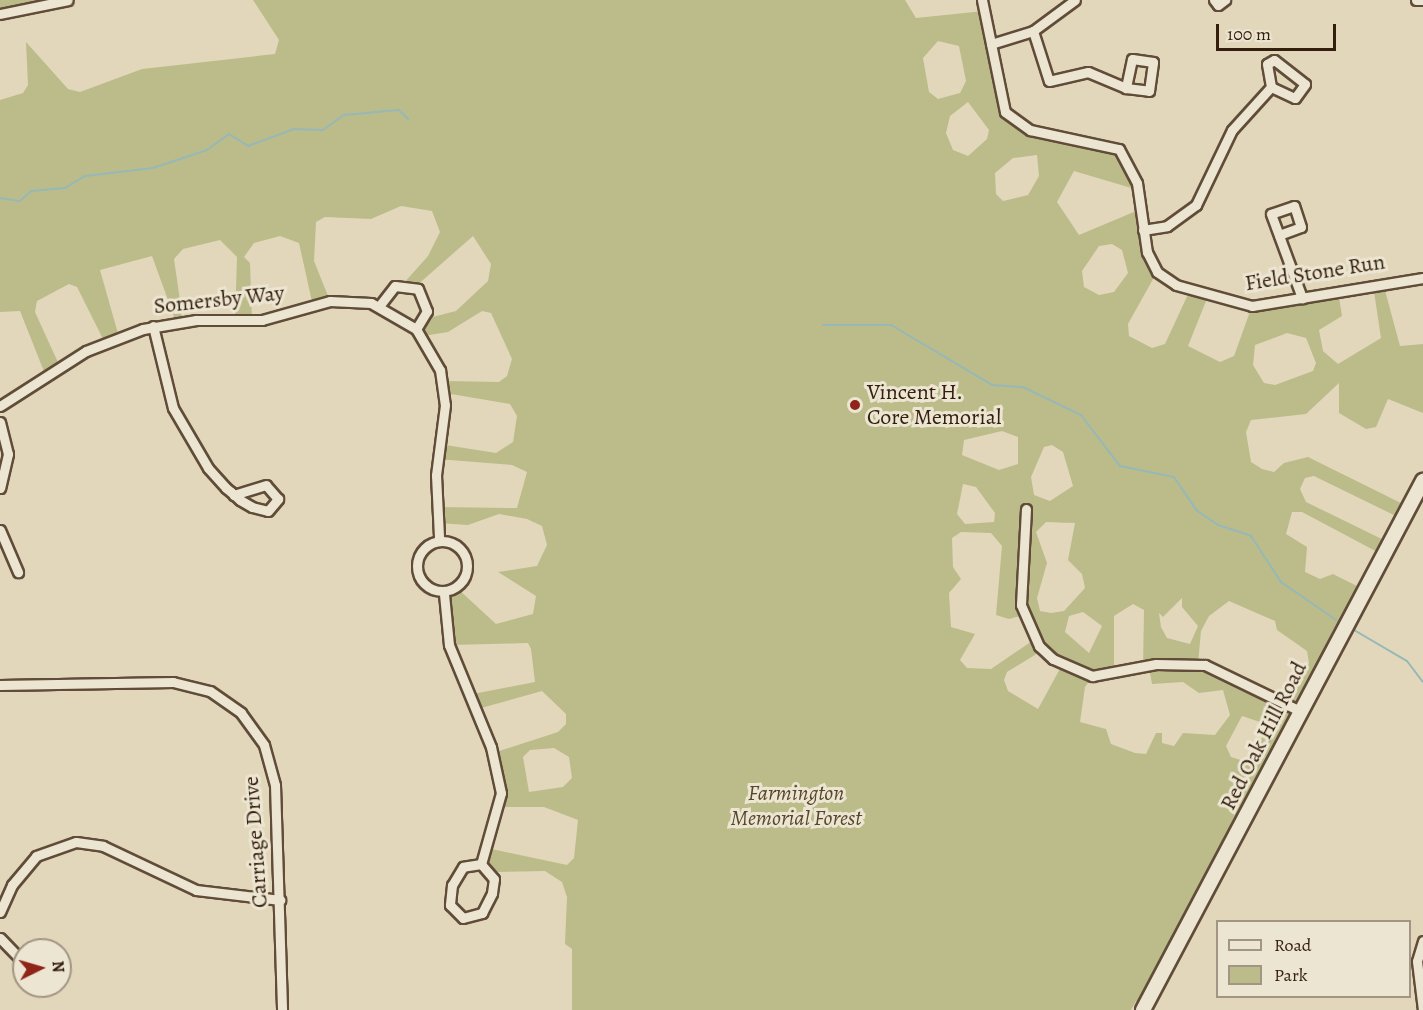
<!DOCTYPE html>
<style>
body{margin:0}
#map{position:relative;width:1423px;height:1010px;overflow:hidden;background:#e2d7ba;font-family:Alegreya,serif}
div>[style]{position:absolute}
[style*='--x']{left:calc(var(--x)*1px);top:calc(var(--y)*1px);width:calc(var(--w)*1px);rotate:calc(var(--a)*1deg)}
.green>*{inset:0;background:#bcbc8a}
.stream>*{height:2px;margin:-1px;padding:0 1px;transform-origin:1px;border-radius:1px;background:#96b8b7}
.roads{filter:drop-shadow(2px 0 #604c38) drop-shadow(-2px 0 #604c38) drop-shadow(0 2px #604c38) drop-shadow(0 -2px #604c38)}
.street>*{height:9px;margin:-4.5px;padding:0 4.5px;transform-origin:4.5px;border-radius:4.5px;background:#ece5d2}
.street>.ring{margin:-4.5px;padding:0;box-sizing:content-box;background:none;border:9px solid #ece5d2;border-radius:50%}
.secondary>*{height:14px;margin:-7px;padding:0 7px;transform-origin:7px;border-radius:7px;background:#ece5d2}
.dots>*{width:16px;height:16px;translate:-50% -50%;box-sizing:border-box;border:3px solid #ece5d2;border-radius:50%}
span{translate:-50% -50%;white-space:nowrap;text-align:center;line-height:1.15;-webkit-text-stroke:6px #ece5d2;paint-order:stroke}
.street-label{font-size:22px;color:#341e0d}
.poi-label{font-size:22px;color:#341e0d}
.left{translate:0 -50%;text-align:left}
.park-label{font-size:22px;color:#56462c;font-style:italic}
.legend{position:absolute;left:1216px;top:920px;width:195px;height:78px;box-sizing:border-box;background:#ece5d2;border:2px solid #a29583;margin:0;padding:8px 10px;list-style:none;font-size:18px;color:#341e0d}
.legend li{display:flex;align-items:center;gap:12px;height:30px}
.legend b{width:30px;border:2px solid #a29583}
.north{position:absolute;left:12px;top:938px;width:60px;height:60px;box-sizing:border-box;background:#ece5d2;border:2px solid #a29583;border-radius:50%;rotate:85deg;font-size:16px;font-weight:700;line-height:24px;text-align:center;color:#341e0d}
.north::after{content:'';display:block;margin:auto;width:21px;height:27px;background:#8f2418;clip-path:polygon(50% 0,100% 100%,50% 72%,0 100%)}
.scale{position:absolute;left:1216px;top:24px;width:120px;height:27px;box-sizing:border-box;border:3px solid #341e0d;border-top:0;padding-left:8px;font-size:18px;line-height:21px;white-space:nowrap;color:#341e0d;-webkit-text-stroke:4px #ece5d2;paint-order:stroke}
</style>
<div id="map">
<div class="green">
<i style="clip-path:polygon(0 0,68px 0,0 14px)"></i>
<i style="clip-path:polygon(evenodd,253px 0,905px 0,916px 18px,984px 11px,998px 91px,1016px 124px,1119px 149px,1138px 190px,1074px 171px,1057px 202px,1079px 235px,1141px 209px,1147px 252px,1157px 272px,1128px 324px,1129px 336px,1152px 348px,1165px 344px,1190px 290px,1208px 296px,1188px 346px,1220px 362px,1234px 356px,1252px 306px,1338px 291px,1342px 316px,1319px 330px,1323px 351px,1338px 364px,1381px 338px,1373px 285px,1383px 283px,1400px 346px,1423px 344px,1423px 413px,1388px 399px,1376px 427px,1366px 429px,1339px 413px,1339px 383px,1306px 414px,1251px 420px,1246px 432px,1251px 462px,1262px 469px,1274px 472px,1284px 463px,1308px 457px,1409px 507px,1402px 519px,1314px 476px,1305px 478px,1300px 489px,1306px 502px,1390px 543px,1383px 555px,1302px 512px,1292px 512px,1286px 534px,1307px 547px,1305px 572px,1320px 579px,1333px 574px,1365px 590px,1146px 1005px,1136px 1001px,1131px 1010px,572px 1010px,572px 949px,565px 944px,567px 897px,562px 882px,545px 871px,492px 872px,481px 864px,487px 848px,567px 865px,574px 858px,578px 820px,544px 807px,500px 807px,493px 753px,558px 732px,566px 724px,566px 714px,542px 691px,474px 710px,468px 695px,535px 682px,531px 649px,528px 643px,449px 645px,444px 594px,457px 588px,496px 624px,533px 614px,536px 596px,498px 572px,537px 566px,547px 545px,542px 526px,527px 519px,499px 514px,468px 525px,438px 523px,437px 507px,517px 508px,527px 472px,512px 465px,437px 459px,439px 444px,496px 453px,513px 442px,517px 416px,510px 404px,445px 393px,443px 381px,499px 382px,507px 376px,512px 359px,491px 313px,482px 311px,448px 332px,423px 336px,416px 329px,425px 319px,456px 311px,488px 281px,491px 264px,473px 236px,415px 287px,403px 284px,428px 256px,440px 232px,432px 211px,401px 206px,371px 219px,325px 217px,316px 222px,314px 261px,330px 301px,313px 306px,299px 243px,280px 236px,254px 243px,244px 257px,250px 263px,252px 321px,235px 321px,237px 257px,220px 240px,183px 249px,174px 259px,183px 321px,176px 322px,152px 256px,100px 270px,119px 337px,105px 343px,77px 287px,69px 284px,37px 301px,35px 312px,61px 369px,47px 379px,20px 311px,0 312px,0 100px,23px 93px,28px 85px,26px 42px,68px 89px,80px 92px,142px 69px,275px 54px,279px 40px,253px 0,938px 41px,959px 46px,966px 81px,960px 93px,938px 99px,929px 92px,923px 58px,938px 41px,253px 0,968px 102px,989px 130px,987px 139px,968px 156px,953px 150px,946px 133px,950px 116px,968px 102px,253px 0,1037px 155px,1039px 176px,1028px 195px,1003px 201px,996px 194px,995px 173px,1013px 158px,1037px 155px,253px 0,1112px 244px,1122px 250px,1128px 273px,1114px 292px,1099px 295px,1084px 287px,1082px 271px,1099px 246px,1112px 244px,253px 0,1287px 333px,1306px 338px,1316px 363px,1313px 371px,1275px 385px,1264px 383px,1253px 365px,1255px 345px,1287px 333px,253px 0,1002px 431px,1018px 437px,1018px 464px,999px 470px,962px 455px,964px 440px,1002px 431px,253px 0,1052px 445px,1063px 452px,1073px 486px,1050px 501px,1034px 495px,1031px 477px,1044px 447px,1052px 445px,253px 0,963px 484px,976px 487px,995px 513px,994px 522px,965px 524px,957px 514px,963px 484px,253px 0,1046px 522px,1075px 523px,1068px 560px,1082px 574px,1085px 588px,1064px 611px,1051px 613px,1040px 611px,1037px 598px,1047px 563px,1036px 532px,1046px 522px,253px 0,991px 533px,1002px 546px,996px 615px,1009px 619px,1024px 615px,1035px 639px,991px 669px,967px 668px,960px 660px,975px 634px,951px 627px,949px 593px,961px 579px,953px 567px,952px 538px,961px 532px,991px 533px,253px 0,1182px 598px,1182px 607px,1198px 626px,1190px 644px,1167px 638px,1161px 627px,1159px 613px,1163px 617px,1182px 598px,253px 0,1229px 601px,1275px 621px,1277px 630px,1307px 651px,1309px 663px,1285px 703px,1198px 664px,1201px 631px,1209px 616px,1229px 601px,253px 0,1133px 604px,1144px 610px,1143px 668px,1149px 667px,1152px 684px,1183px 682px,1199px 693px,1223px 690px,1230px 715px,1215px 735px,1183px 733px,1174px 746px,1162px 743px,1162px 733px,1156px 733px,1146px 754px,1135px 753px,1111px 744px,1106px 729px,1080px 722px,1085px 687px,1093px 676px,1114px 675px,1114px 616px,1133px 604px,253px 0,1083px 612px,1102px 626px,1089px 653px,1065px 632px,1069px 616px,1083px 612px,253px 0,1043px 650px,1062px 665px,1038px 709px,1008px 691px,1004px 680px,1007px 672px,1043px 650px,253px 0,1242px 716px,1266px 724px,1256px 756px,1247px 762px,1231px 757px,1226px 746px,1242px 716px,253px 0,554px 748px,569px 757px,572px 778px,563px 787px,529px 792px,523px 757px,530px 750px,554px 748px)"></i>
</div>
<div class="stream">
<i style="--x:0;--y:198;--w:20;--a:9"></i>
<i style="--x:20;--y:201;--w:15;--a:-42"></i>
<i style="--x:31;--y:191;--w:34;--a:-5"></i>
<i style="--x:65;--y:188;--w:23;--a:-31"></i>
<i style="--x:85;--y:176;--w:68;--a:-6.7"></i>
<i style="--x:153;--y:168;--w:57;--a:-18.4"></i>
<i style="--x:207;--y:150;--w:27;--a:-36"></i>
<i style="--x:229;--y:134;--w:22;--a:32"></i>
<i style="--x:248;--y:146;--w:49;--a:-20.3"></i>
<i style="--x:294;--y:129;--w:29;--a:2"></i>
<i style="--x:323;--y:130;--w:26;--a:-36"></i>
<i style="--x:344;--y:115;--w:55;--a:-5.2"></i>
<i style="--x:399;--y:110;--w:13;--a:45"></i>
<i style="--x:823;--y:325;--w:68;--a:0"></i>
<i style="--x:891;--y:325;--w:117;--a:30.7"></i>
<i style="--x:992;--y:385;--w:31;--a:4"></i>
<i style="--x:1023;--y:387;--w:64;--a:25.8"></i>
<i style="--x:1081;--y:415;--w:64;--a:52.6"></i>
<i style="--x:1120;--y:466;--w:55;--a:11.5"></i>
<i style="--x:1174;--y:477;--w:40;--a:56"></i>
<i style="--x:1196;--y:510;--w:27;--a:34"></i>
<i style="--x:1218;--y:525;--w:35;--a:18"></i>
<i style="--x:1251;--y:536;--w:55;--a:56.9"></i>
<i style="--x:1281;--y:582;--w:67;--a:34.6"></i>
<i style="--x:1354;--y:630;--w:61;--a:30.3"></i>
<i style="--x:1407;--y:661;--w:26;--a:53"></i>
</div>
<div class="roads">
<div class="street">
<i style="--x:982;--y:0;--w:114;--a:78.4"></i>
<i style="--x:1005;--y:112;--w:31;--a:36"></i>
<i style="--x:1030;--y:130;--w:91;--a:12.1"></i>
<i style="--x:1119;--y:149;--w:38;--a:62"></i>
<i style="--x:1137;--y:183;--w:70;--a:81.8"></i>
<i style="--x:1147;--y:252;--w:22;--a:63"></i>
<i style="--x:1157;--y:272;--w:23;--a:34"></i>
<i style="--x:1176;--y:285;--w:79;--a:15.4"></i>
<i style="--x:1252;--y:306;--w:173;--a:-9.3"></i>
<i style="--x:1214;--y:0;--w:6;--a:51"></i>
<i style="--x:1218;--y:5;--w:9;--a:-36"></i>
<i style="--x:1416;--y:0;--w:7;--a:0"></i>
<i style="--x:0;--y:14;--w:69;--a:-11.6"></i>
<i style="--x:1033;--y:31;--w:52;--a:72.3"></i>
<i style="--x:1049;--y:81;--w:40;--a:-13"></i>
<i style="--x:1088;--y:72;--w:41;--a:22.8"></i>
<i style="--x:1126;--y:88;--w:23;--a:7"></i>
<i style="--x:1149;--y:91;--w:29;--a:-82"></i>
<i style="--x:1153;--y:62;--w:21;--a:-172"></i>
<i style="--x:1132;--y:59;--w:30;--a:102"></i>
<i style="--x:991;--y:44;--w:44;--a:-17.2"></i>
<i style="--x:1033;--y:31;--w:52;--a:-36.4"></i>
<i style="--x:1143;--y:230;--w:24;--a:-9"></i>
<i style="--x:1167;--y:226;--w:36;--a:-36"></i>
<i style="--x:1196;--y:205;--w:83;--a:-64.4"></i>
<i style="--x:1232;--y:130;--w:58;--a:-47.8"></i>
<i style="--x:1271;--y:87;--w:26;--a:25"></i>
<i style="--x:1295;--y:98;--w:17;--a:-54"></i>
<i style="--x:1305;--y:84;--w:39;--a:-142"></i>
<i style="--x:1274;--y:60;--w:8;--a:150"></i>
<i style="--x:1267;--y:64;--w:23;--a:80"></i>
<i style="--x:1279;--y:235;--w:23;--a:-20"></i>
<i style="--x:1301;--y:227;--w:22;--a:-108"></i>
<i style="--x:1294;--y:206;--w:24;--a:161"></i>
<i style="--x:1271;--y:214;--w:90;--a:69.7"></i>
<i style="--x:380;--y:305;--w:24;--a:-52"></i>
<i style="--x:395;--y:286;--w:23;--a:7"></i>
<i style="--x:418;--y:289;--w:24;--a:68"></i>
<i style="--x:427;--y:311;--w:21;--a:121"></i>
<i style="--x:153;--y:326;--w:84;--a:76.3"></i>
<i style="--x:173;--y:408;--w:69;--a:59.7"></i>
<i style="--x:208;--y:468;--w:27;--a:48"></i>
<i style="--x:226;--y:488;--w:6;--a:39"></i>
<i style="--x:231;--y:492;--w:12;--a:42"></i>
<i style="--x:240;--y:500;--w:14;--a:30"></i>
<i style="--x:252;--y:507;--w:16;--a:14"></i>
<i style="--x:268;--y:511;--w:16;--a:-50"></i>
<i style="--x:278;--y:499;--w:18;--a:-131"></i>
<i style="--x:266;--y:485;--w:34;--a:163"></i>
<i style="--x:0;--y:406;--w:102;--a:-32.6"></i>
<i style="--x:86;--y:351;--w:61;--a:-21.1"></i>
<i style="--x:143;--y:329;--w:54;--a:-9.6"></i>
<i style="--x:196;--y:320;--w:66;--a:0"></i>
<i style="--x:262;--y:320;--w:71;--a:-15.6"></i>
<i style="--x:330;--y:301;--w:41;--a:2.8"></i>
<i style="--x:371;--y:303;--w:52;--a:30"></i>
<i style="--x:416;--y:329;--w:48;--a:59.7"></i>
<i style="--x:440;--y:370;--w:35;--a:82"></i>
<i style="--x:445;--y:405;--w:71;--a:97.3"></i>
<i style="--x:436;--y:475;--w:62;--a:87.2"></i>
<i style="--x:0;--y:422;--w:33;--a:76"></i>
<i style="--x:8;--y:454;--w:35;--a:103"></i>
<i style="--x:1026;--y:509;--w:96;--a:93"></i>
<i style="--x:1021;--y:605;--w:45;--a:66.3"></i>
<i style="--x:1039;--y:646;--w:19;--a:43"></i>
<i style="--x:1053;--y:659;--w:43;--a:23.6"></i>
<i style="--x:1092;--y:676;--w:65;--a:-10.6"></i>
<i style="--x:1156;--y:664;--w:49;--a:1.2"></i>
<i style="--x:1205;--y:665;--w:106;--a:25.8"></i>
<i style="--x:0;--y:530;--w:46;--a:66.8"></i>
<i class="ring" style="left:417px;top:541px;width:41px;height:41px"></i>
<i style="--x:444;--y:594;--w:51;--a:84.4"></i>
<i style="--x:449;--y:645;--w:110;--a:67.6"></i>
<i style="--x:491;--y:747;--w:47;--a:77.7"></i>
<i style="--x:501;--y:793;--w:74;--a:105.7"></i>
<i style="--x:481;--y:864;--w:18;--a:171"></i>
<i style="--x:463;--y:867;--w:21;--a:121"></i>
<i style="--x:452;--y:885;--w:20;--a:96"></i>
<i style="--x:450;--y:905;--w:18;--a:45"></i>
<i style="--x:463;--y:918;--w:20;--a:-15"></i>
<i style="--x:482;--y:913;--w:22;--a:-63"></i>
<i style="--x:492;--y:893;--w:14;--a:-82"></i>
<i style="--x:494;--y:879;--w:20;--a:-131"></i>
<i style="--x:0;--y:685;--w:173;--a:-1"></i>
<i style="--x:173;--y:682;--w:38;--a:14"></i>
<i style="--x:210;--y:691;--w:38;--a:35"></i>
<i style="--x:241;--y:713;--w:39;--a:54"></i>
<i style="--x:264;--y:745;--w:41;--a:74.6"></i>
<i style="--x:275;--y:785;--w:225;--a:88.2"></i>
<i style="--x:0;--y:912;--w:30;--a:-66"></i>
<i style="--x:12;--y:885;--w:38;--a:-50"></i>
<i style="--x:36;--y:856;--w:42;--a:-19.3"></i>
<i style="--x:76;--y:842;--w:27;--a:8"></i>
<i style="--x:103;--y:846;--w:103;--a:25.3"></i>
<i style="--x:196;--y:890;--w:85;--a:6.8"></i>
<i style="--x:0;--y:938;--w:35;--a:46"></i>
<i style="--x:1423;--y:1010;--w:49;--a:-97"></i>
<i style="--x:1417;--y:961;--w:21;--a:-73"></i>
</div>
<div class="secondary">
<i style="--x:1143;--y:1010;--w:599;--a:-62.11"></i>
</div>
</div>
<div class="dots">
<i style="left:855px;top:405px;background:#8f2418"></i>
</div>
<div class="street-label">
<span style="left:1315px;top:273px;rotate:-9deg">Field Stone Run</span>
<span style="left:219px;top:300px;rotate:-6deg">Somersby Way</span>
<span style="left:1264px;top:736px;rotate:-63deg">Red Oak Hill Road</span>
<span style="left:256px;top:842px;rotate:-94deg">Carriage Drive</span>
</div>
<div class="poi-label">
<span class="left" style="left:867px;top:405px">Vincent H.<br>Core Memorial</span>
</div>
<div class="park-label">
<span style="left:796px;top:806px">Farmington<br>Memorial Forest</span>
</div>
<ul class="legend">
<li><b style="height:8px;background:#ece5d2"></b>Road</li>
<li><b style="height:16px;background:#bcbc8a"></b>Park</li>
</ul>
<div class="north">N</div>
<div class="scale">100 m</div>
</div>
